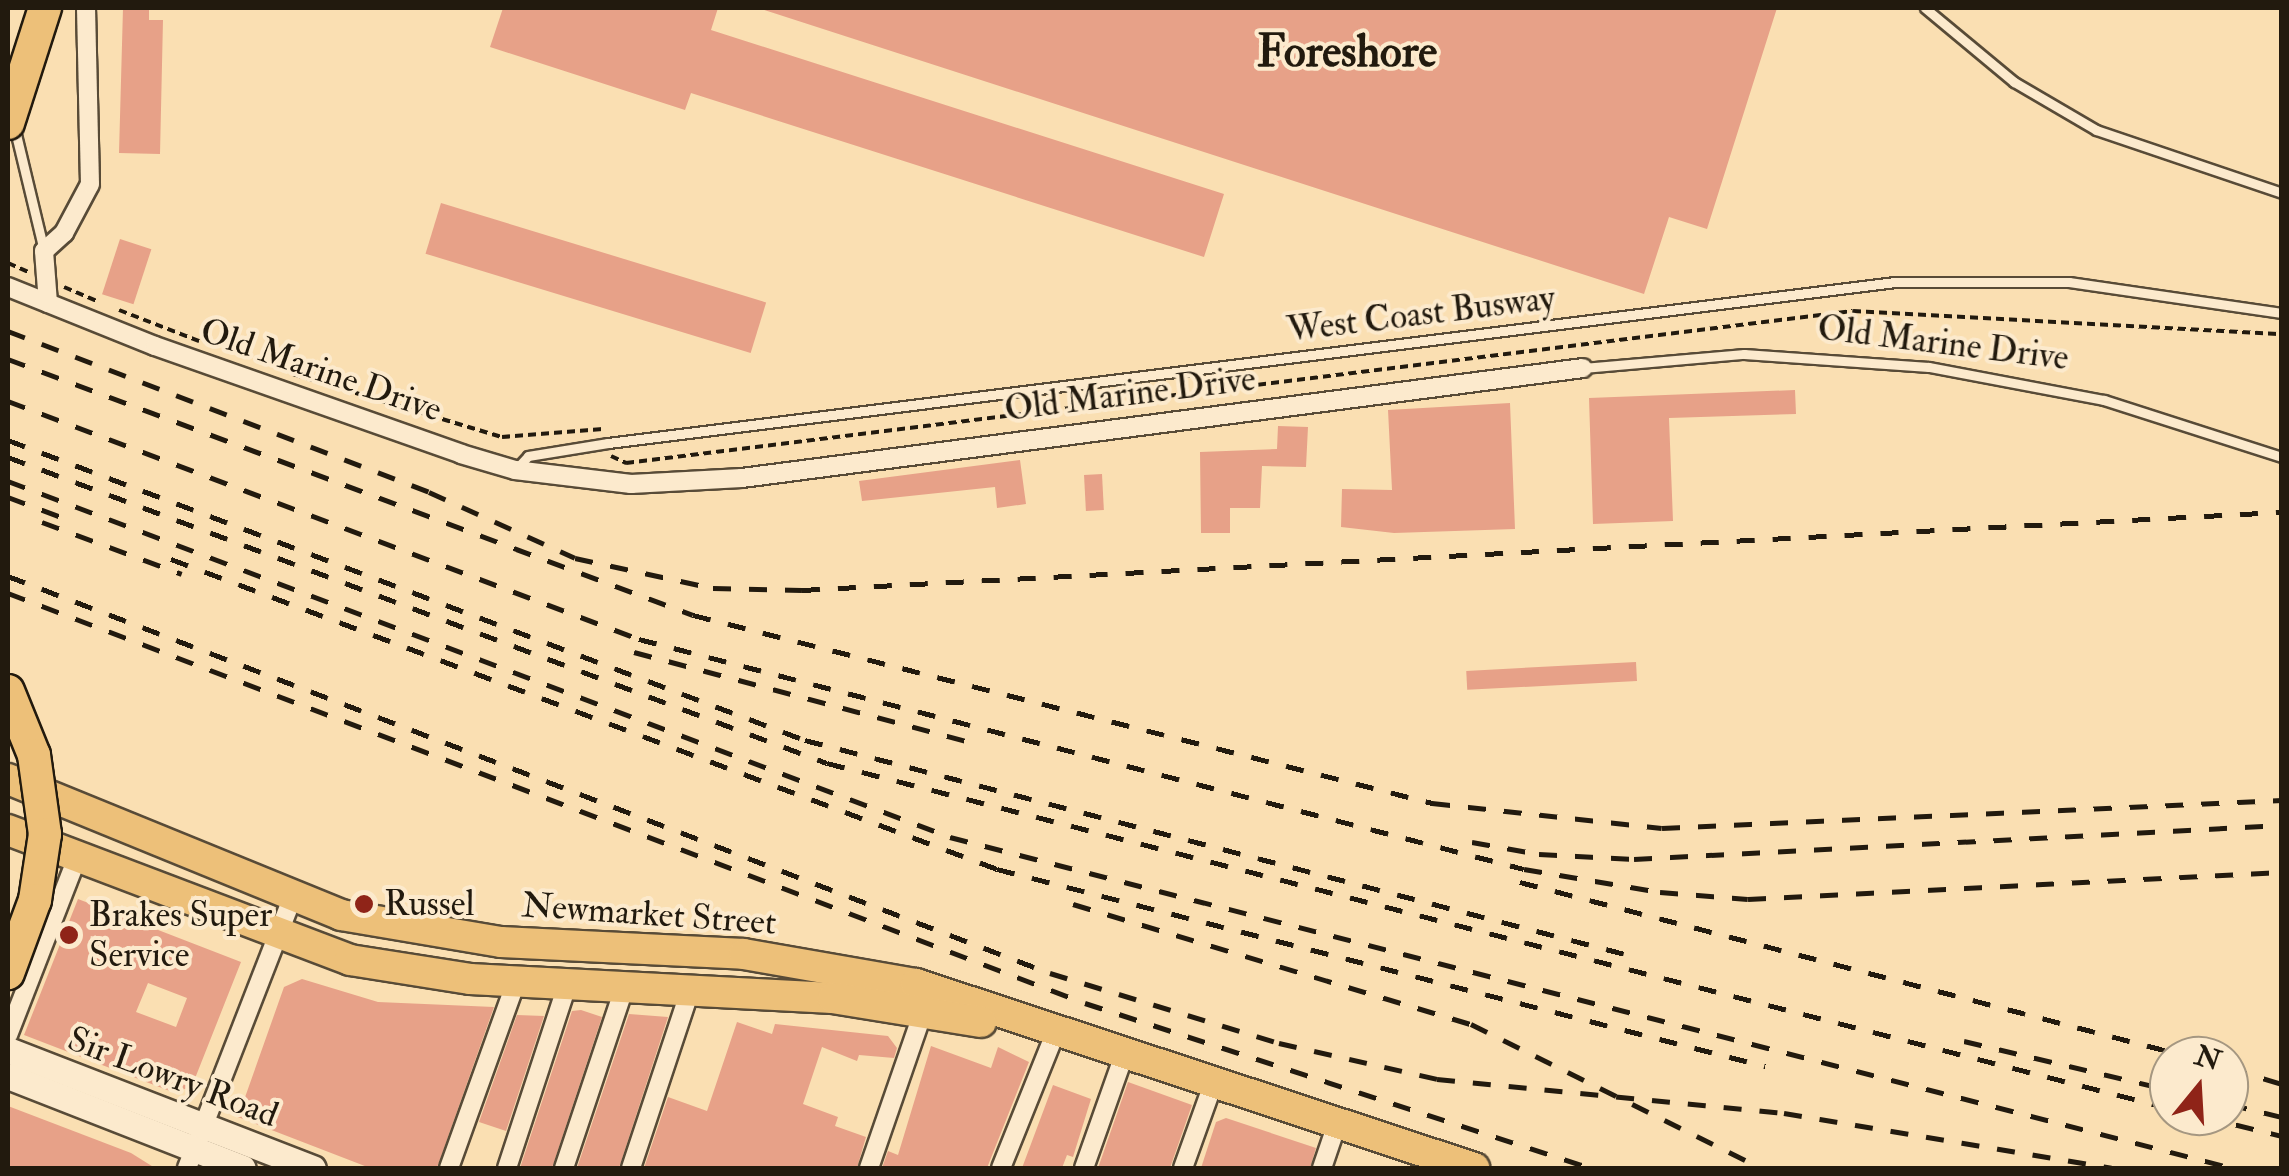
<!DOCTYPE html>
<style>
body{margin:0}
#map{position:relative;width:2289px;height:1176px;overflow:hidden;background:#fadfb2;font-family:"IM FELL Double Pica",serif}
div>[style]{position:absolute}
[style*='--x']{left:calc(var(--x)*1px);top:calc(var(--y)*1px);width:calc(var(--w)*1px);rotate:calc(var(--a)*1deg)}
.building>*{inset:0;background:#e7a188;transform-origin:0 0}
.path>*{height:4px;margin-top:-2px;transform-origin:0;background:repeating-linear-gradient(90deg,#221a0e 0 8px,transparent 0 13px)}
.roads{filter:drop-shadow(2px 0 #584b37) drop-shadow(-2px 0 #584b37) drop-shadow(0 2px #584b37) drop-shadow(0 -2px #584b37)}
.service>*{height:9px;margin:-4.5px;padding:0 4.5px;transform-origin:4.5px;border-radius:4.5px;background:#fceacd}
.minor>*{height:18px;margin:-9px;padding:0 9px;transform-origin:9px;border-radius:9px;background:#fceacd}
.secondary>*{height:25px;margin:-12.5px;padding:0 12.5px;transform-origin:12.5px;border-radius:12.5px;background:#fceacd}
.primary>*{height:30px;margin:-15px;padding:0 15px;transform-origin:15px;border-radius:15px;background:#edc079}
.rail>*{height:5px;margin-top:-2.5px;transform-origin:0;background:repeating-linear-gradient(90deg,#221a0e 0 18px,transparent 0 36px)}
.bridges{filter:drop-shadow(2px 0 #221a0e) drop-shadow(-2px 0 #221a0e) drop-shadow(0 2px #221a0e) drop-shadow(0 -2px #221a0e)}
.motorway-bridge>*{height:32px;margin:-16px;padding:0 16px;transform-origin:16px;border-radius:16px;background:#edc079}
.dots>*{width:28px;height:28px;translate:-50% -50%;box-sizing:border-box;border:5px solid #fceacd;border-radius:50%}
span{translate:-50% -50%;white-space:nowrap;text-align:center;line-height:1.15;-webkit-text-stroke:8px #fceacd;paint-order:stroke}
.street-label{font-size:35px;color:#221a0e}
.poi-label{font-size:35px;color:#221a0e}
.left{translate:0 -50%;text-align:left}
.district-label{font-size:45px;color:#221a0e;font-weight:700}
.frame{position:absolute;inset:0;border:10px solid #221a0e;pointer-events:none}
.north{position:absolute;left:2149px;top:1036px;width:100px;height:100px;box-sizing:border-box;background:#fceacd;border:2px solid #a59781;border-radius:50%;rotate:18deg;font-size:28px;font-weight:700;line-height:40px;text-align:center;color:#221a0e}
.north::after{content:'';display:block;margin:auto;width:35px;height:45px;background:#8f2418;clip-path:polygon(50% 0,100% 100%,50% 72%,0 100%)}
</style>
<div id="map">
<div class="building">
<i style="clip-path:polygon(123px 8px,149px 8px,149px 20px,163px 20px,160px 154px,119px 153px)"></i>
<i style="clip-path:polygon(503px 8px,718px 8px,711px 30px,1224px 194px,1204px 257px,691px 93px,685px 110px,490px 47px)"></i>
<i style="clip-path:polygon(758px 8px,1777px 8px,1707px 229px,1669px 217px,1644px 294px)"></i>
<i style="left:441px;top:203px;width:340px;height:53px;rotate:17deg"></i>
<i style="left:120px;top:239px;width:33px;height:58px;rotate:18deg"></i>
<i style="clip-path:polygon(1795px 390px,1796px 414px,1669px 418px,1673px 521px,1593px 524px,1589px 398px)"></i>
<i style="clip-path:polygon(1510px 403px,1515px 529px,1394px 533px,1341px 527px,1342px 489px,1392px 490px,1388px 410px)"></i>
<i style="clip-path:polygon(1278px 426px,1308px 427px,1306px 467px,1262px 466px,1260px 508px,1230px 508px,1230px 533px,1201px 533px,1200px 452px,1277px 449px)"></i>
<i style="clip-path:polygon(1020px 460px,1026px 504px,997px 508px,995px 487px,862px 501px,859px 481px)"></i>
<i style="left:1102px;top:474px;width:36px;height:18px;rotate:87deg"></i>
<i style="left:1636px;top:662px;width:19px;height:170px;rotate:87deg"></i>
<i style="clip-path:polygon(evenodd,78px 899px,241px 962px,192px 1086px,175px 1093px,24px 1035px,78px 899px,148px 983px,187px 998px,176px 1027px,136px 1012px,148px 983px)"></i>
<i style="clip-path:polygon(302px 979px,378px 1002px,494px 1007px,437px 1168px,370px 1168px,238px 1117px,284px 987px)"></i>
<i style="clip-path:polygon(581px 1010px,602px 1017px,552px 1168px,520px 1168px,572px 1011px)"></i>
<i style="clip-path:polygon(629px 1014px,668px 1017px,619px 1168px,577px 1168px)"></i>
<i style="clip-path:polygon(517px 1015px,544px 1016px,506px 1131px,479px 1122px)"></i>
<i style="clip-path:polygon(737px 1022px,772px 1034px,775px 1024px,888px 1036px,897px 1048px,894px 1058px,859px 1055px,857px 1061px,822px 1047px,803px 1104px,838px 1117px,835px 1126px,866px 1137px,857px 1168px,644px 1168px,668px 1097px,707px 1111px)"></i>
<i style="clip-path:polygon(931px 1046px,991px 1068px,998px 1047px,1029px 1062px,987px 1168px,882px 1168px,888px 1151px,898px 1155px)"></i>
<i style="clip-path:polygon(1128px 1082px,1192px 1105px,1170px 1168px,1098px 1168px)"></i>
<i style="clip-path:polygon(1053px 1085px,1091px 1099px,1073px 1157px,1067px 1155px,1062px 1168px,1022px 1168px)"></i>
<i style="clip-path:polygon(8px 1106px,131px 1153px,155px 1168px,8px 1168px)"></i>
<i style="clip-path:polygon(1226px 1118px,1316px 1148px,1310px 1168px,1201px 1168px,1216px 1122px)"></i>
</div>
<div class="path">
<i style="--x:8;--y:263;--w:22;--a:24"></i>
<i style="--x:64;--y:287;--w:36;--a:23"></i>
<i style="--x:119;--y:310;--w:86;--a:21.2"></i>
<i style="--x:293;--y:374;--w:218;--a:16.8"></i>
<i style="--x:502;--y:437;--w:101;--a:-4.5"></i>
<i style="--x:611;--y:456;--w:17;--a:25"></i>
<i style="--x:626;--y:463;--w:1236;--a:-7.06"></i>
<i style="--x:1853;--y:311;--w:430;--a:3.1"></i>
</div>
<div class="roads">
<div class="service">
<i style="--x:1925;--y:8;--w:116;--a:39.7"></i>
<i style="--x:2014;--y:82;--w:95;--a:30.3"></i>
<i style="--x:2096;--y:130;--w:196;--a:18.7"></i>
<i style="--x:14;--y:126;--w:129;--a:76.5"></i>
<i style="--x:1583;--y:368;--w:162;--a:-5"></i>
<i style="--x:1744;--y:354;--w:185;--a:4"></i>
<i style="--x:1929;--y:367;--w:178;--a:10.7"></i>
<i style="--x:2104;--y:400;--w:187;--a:17.8"></i>
<i style="--x:517;--y:468;--w:16;--a:-47"></i>
<i style="--x:528;--y:456;--w:81;--a:-9.2"></i>
<i style="--x:608;--y:443;--w:1297;--a:-7.13"></i>
<i style="--x:1895;--y:282;--w:174;--a:0"></i>
<i style="--x:2069;--y:282;--w:215;--a:8.3"></i>
</div>
<div class="minor">
<i style="--x:8;--y:287;--w:158;--a:21.9"></i>
<i style="--x:155;--y:346;--w:324;--a:19.4"></i>
<i style="--x:461;--y:454;--w:56;--a:16.5"></i>
<i style="--x:515;--y:470;--w:117;--a:6.9"></i>
<i style="--x:631;--y:484;--w:111;--a:-3.1"></i>
<i style="--x:742;--y:478;--w:848;--a:-7.45"></i>
<i style="--x:48;--y:303;--w:52;--a:-94.4"></i>
<i style="--x:44;--y:251;--w:27;--a:-42"></i>
<i style="--x:64;--y:233;--w:55;--a:-62"></i>
<i style="--x:90;--y:184;--w:176;--a:-91.3"></i>
<i style="--x:8;--y:1035;--w:190;--a:-68.7"></i>
<i style="--x:187;--y:1168;--w:289;--a:-68.7"></i>
<i style="--x:449;--y:1168;--w:198;--a:-70.2"></i>
<i style="--x:507;--y:1168;--w:193;--a:-71.8"></i>
<i style="--x:564;--y:1168;--w:192;--a:-71.5"></i>
<i style="--x:631;--y:1168;--w:190;--a:-71.6"></i>
<i style="--x:869;--y:1168;--w:165;--a:-70.9"></i>
<i style="--x:1001;--y:1168;--w:144;--a:-68.1"></i>
<i style="--x:1084;--y:1168;--w:120;--a:-70.5"></i>
<i style="--x:1183;--y:1168;--w:89;--a:-70.3"></i>
<i style="--x:1322;--y:1168;--w:46;--a:-71.2"></i>
</div>
<div class="secondary">
<i style="--x:8;--y:1050;--w:327;--a:21.2"></i>
<i style="--x:8;--y:1076;--w:252;--a:21.4"></i>
</div>
<div class="primary">
<i style="--x:8;--y:779;--w:360;--a:22.2"></i>
<i style="--x:341;--y:915;--w:162;--a:9.6"></i>
<i style="--x:501;--y:942;--w:243;--a:2.8"></i>
<i style="--x:744;--y:954;--w:175;--a:9.9"></i>
<i style="--x:916;--y:984;--w:588;--a:18.25"></i>
<i style="--x:8;--y:830;--w:366;--a:20.8"></i>
<i style="--x:350;--y:960;--w:121;--a:9"></i>
<i style="--x:470;--y:979;--w:363;--a:3"></i>
<i style="--x:833;--y:998;--w:150;--a:9.2"></i>
</div>
</div>
<div class="rail">
<i style="--x:8;--y:331;--w:451;--a:20.9"></i>
<i style="--x:429;--y:492;--w:160;--a:24.3"></i>
<i style="--x:575;--y:558;--w:141;--a:12.3"></i>
<i style="--x:713;--y:588;--w:89;--a:1.3"></i>
<i style="--x:802;--y:590;--w:1482;--a:-3.02"></i>
<i style="--x:8;--y:359;--w:731;--a:20.49"></i>
<i style="--x:693;--y:615;--w:763;--a:14.27"></i>
<i style="--x:1432;--y:803;--w:231;--a:6.2"></i>
<i style="--x:1662;--y:828;--w:621;--a:-2.59"></i>
<i style="--x:8;--y:401;--w:674;--a:20.67"></i>
<i style="--x:639;--y:639;--w:914;--a:14.57"></i>
<i style="--x:1524;--y:869;--w:138;--a:9.6"></i>
<i style="--x:1660;--y:892;--w:88;--a:4.5"></i>
<i style="--x:1748;--y:899;--w:535;--a:-2.89"></i>
<i style="--x:8;--y:440;--w:852;--a:20.63"></i>
<i style="--x:805;--y:740;--w:847;--a:14.63"></i>
<i style="--x:8;--y:457;--w:874;--a:20.49"></i>
<i style="--x:827;--y:763;--w:1386;--a:14.42"></i>
<i style="--x:8;--y:481;--w:1007;--a:20.7"></i>
<i style="--x:950;--y:837;--w:1325;--a:14.47"></i>
<i style="--x:8;--y:497;--w:60;--a:20.6"></i>
<i style="--x:42;--y:522;--w:149;--a:20.4"></i>
<i style="--x:171;--y:559;--w:882;--a:20.57"></i>
<i style="--x:997;--y:869;--w:793;--a:14.39"></i>
<i style="--x:8;--y:576;--w:1115;--a:20.86"></i>
<i style="--x:1050;--y:973;--w:239;--a:17"></i>
<i style="--x:1279;--y:1043;--w:162;--a:12.8"></i>
<i style="--x:1437;--y:1079;--w:349;--a:5.6"></i>
<i style="--x:1784;--y:1113;--w:332;--a:9.5"></i>
<i style="--x:8;--y:593;--w:1152;--a:20.84"></i>
<i style="--x:1085;--y:1003;--w:532;--a:18.06"></i>
<i style="--x:634;--y:652;--w:355;--a:15"></i>
<i style="--x:1472;--y:842;--w:68;--a:10.2"></i>
<i style="--x:1539;--y:854;--w:95;--a:3"></i>
<i style="--x:1634;--y:859;--w:649;--a:-3"></i>
<i style="--x:1520;--y:882;--w:689;--a:14.62"></i>
<i style="--x:1073;--y:904;--w:416;--a:16.8"></i>
<i style="--x:1471;--y:1024;--w:324;--a:26.4"></i>
<i style="--x:1964;--y:1041;--w:211;--a:13.4"></i>
<i style="--x:2229;--y:1068;--w:55;--a:16.8"></i>
<i style="--x:2229;--y:1104;--w:55;--a:13.8"></i>
<i style="--x:2201;--y:1116;--w:83;--a:13.9"></i>
</div>
<div class="bridges">
<div class="motorway-bridge">
<i style="--x:8;--y:123;--w:121;--a:-72.2"></i>
<i style="--x:8;--y:691;--w:69;--a:67.9"></i>
<i style="--x:34;--y:755;--w:80;--a:82.1"></i>
<i style="--x:45;--y:834;--w:67;--a:98.6"></i>
<i style="--x:35;--y:900;--w:78;--a:110.3"></i>
</div>
</div>
<div class="dots">
<i style="left:364px;top:904px;background:#8f2418"></i>
<i style="left:69px;top:935px;background:#8f2418"></i>
</div>
<div class="street-label">
<span style="left:1421px;top:314px;rotate:-7deg">West Coast Busway</span>
<span style="left:1943px;top:343px;rotate:7deg">Old Marine Drive</span>
<span style="left:321px;top:370px;rotate:19deg">Old Marine Drive</span>
<span style="left:1130px;top:394px;rotate:-7deg">Old Marine Drive</span>
<span style="left:649px;top:914px;rotate:4deg">Newmarket Street</span>
<span style="left:173px;top:1077px;rotate:21deg">Sir Lowry Road</span>
</div>
<div class="poi-label">
<span class="left" style="left:384px;top:904px">Russel</span>
<span class="left" style="left:89px;top:935px">Brakes Super<br>Service</span>
</div>
<div class="district-label">
<span style="left:1347px;top:53px">Foreshore</span>
</div>
<div class="frame"></div>
<div class="north">N</div>
</div>
